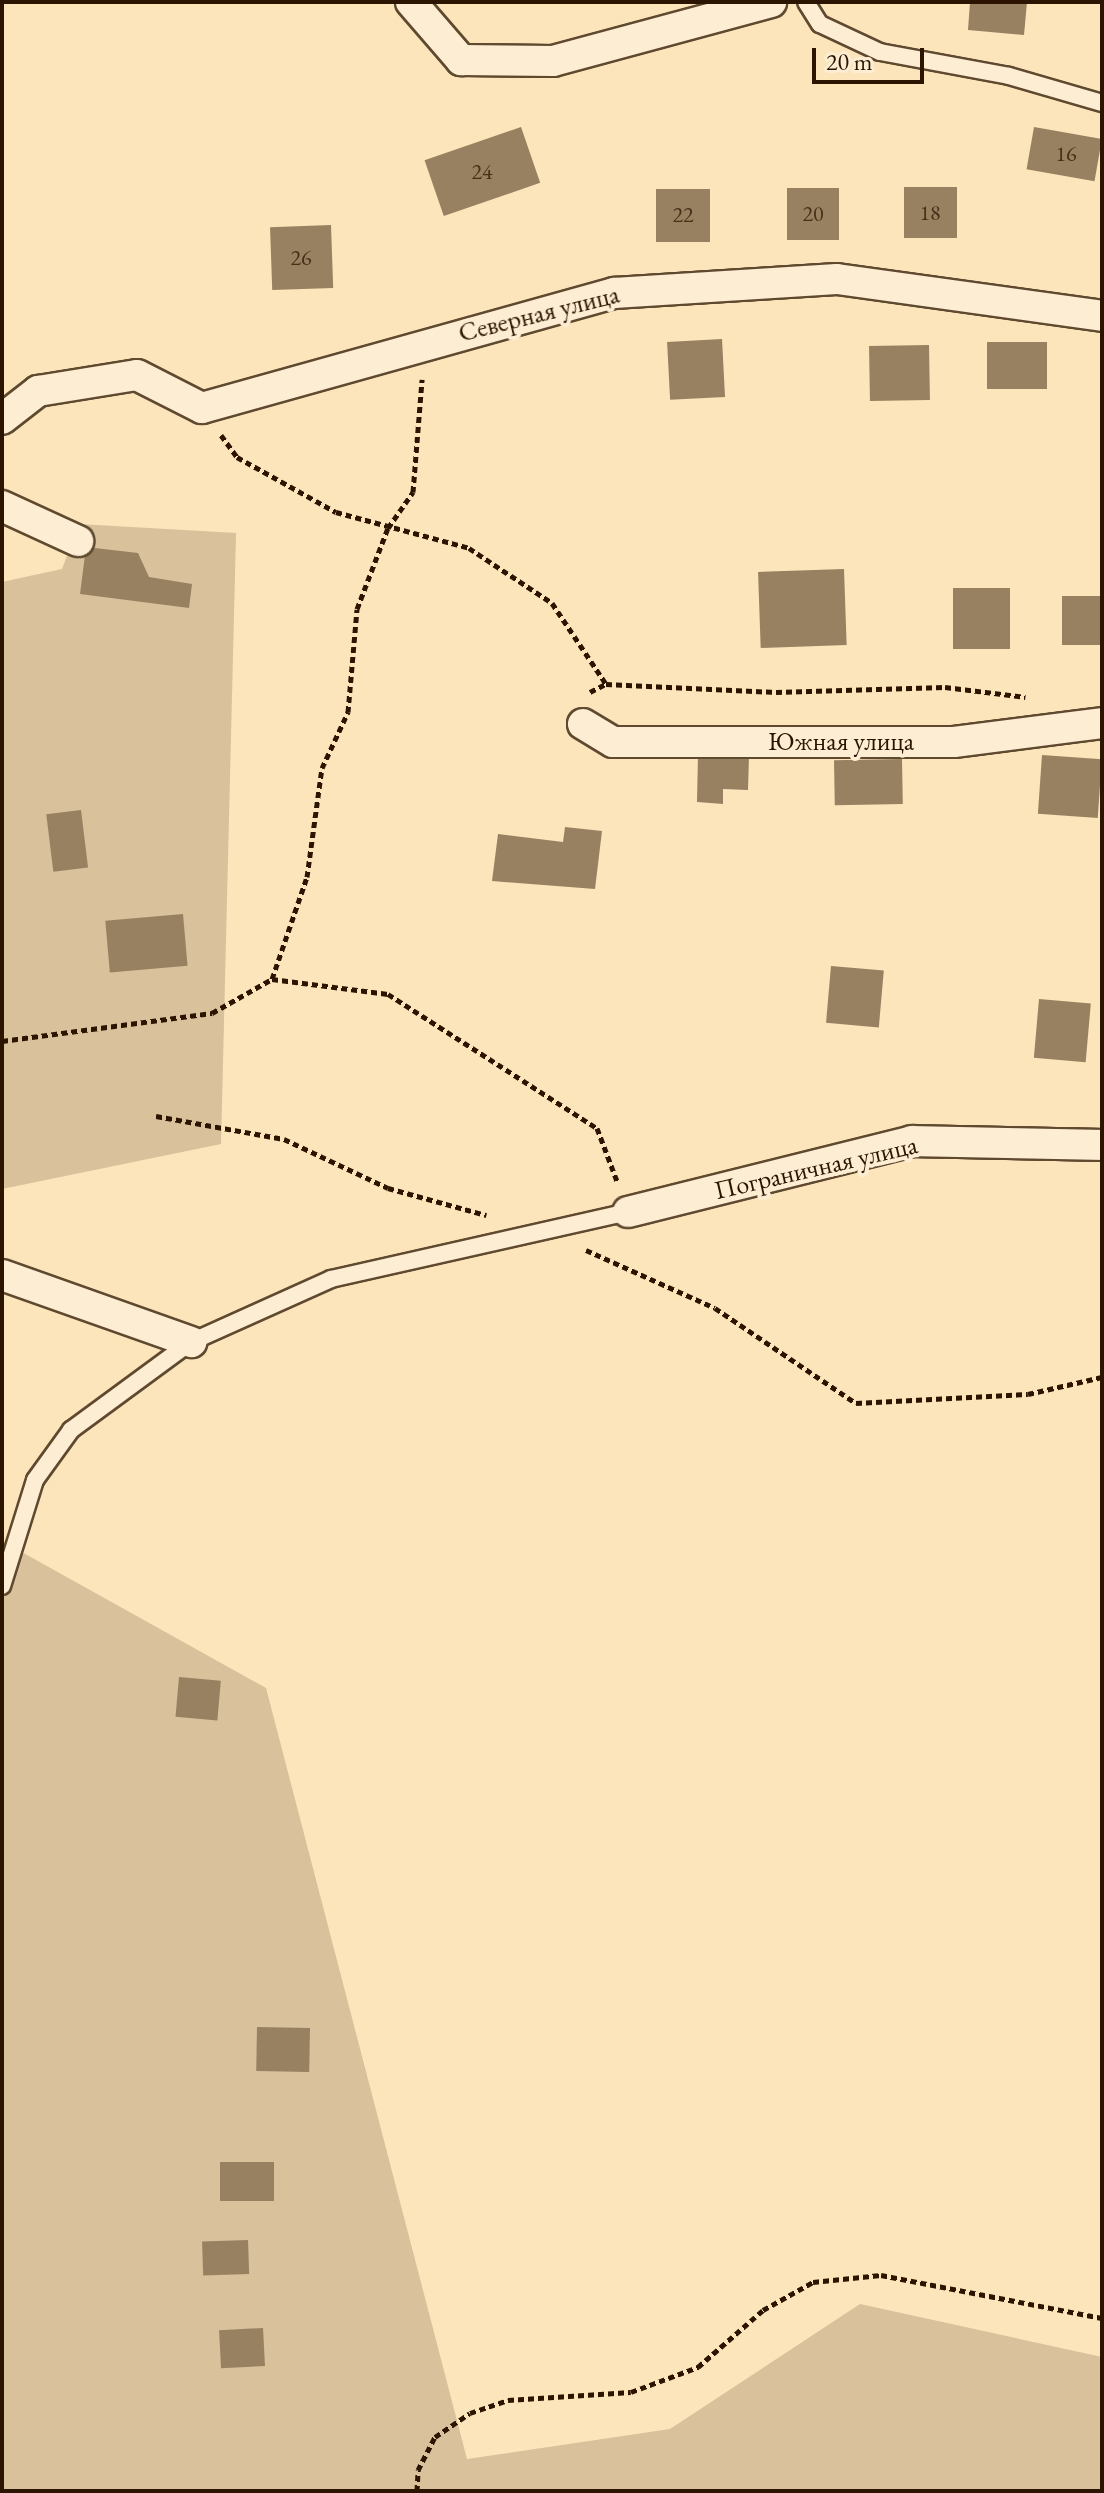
<!DOCTYPE html>
<meta charset="utf-8">
<style>
body{margin:0}
#map{position:relative;width:1104px;height:2493px;overflow:hidden;background:#fce4bb;font-family:"EB Garamond",serif}
div>[style]{position:absolute}
[style*='--x']{left:calc(var(--x)*1px);top:calc(var(--y)*1px);width:calc(var(--w)*1px);rotate:calc(var(--a)*1deg)}
.green>*{inset:0;background:#d8c19b}
.building>*{inset:0;background:#988161;transform-origin:0 0}
.path>*{height:5px;margin-top:-2.5px;transform-origin:0;background:repeating-linear-gradient(90deg,#2b1500 0 6px,transparent 0 10px)}
.roads{filter:drop-shadow(2px 0 #5f492f) drop-shadow(-2px 0 #5f492f) drop-shadow(0 2px #5f492f) drop-shadow(0 -2px #5f492f)}
.lane>*{height:16px;margin:-8px;padding:0 8px;transform-origin:8px;border-radius:8px;background:#fdedd3}
.street>*{height:30px;margin:-15px;padding:0 15px;transform-origin:15px;border-radius:15px;background:#fdedd3}
span{translate:-50% -50%;white-space:nowrap;text-align:center;line-height:1.15;-webkit-text-stroke:8px #fdedd3;paint-order:stroke}
.number-label{font-size:22px;color:#463018}
.number-label span{-webkit-text-stroke-width:0}
.street-label{font-size:26px;color:#2b1500}
.frame{position:absolute;inset:0;border:4px solid #2b1500;pointer-events:none}
.scale{position:absolute;left:812px;top:48px;width:112px;height:36px;box-sizing:border-box;border:4px solid #2b1500;border-top:0;padding-left:10px;font-size:24px;line-height:28px;white-space:nowrap;color:#2b1500;-webkit-text-stroke:6px #fdedd3;paint-order:stroke}
</style>
<div id="map">
<div class="green">
<i style="clip-path:polygon(79px 524px,236px 533px,221px 1144px,2px 1189px,2px 582px,62px 569px)"></i>
<i style="clip-path:polygon(2px 1541px,266px 1688px,467px 2459px,670px 2429px,860px 2304px,1102px 2357px,1102px 2491px,2px 2491px)"></i>
</div>
<div class="building">
<i style="clip-path:polygon(970px 2px,1027px 2px,1024px 35px,968px 30px)"></i>
<i style="left:521px;top:127px;width:59px;height:102px;rotate:71deg"></i>
<i style="left:1034px;top:127px;width:69px;height:43px;rotate:10deg"></i>
<i style="left:904px;top:187px;width:53px;height:51px"></i>
<i style="left:787px;top:188px;width:52px;height:52px"></i>
<i style="left:656px;top:189px;width:54px;height:53px"></i>
<i style="left:331px;top:225px;width:63px;height:61px;rotate:88deg"></i>
<i style="left:722px;top:339px;width:58px;height:55px;rotate:87deg"></i>
<i style="left:1047px;top:342px;width:47px;height:60px;rotate:90deg"></i>
<i style="left:929px;top:345px;width:55px;height:60px;rotate:89deg"></i>
<i style="clip-path:polygon(86px 547px,138px 553px,149px 577px,192px 584px,189px 608px,80px 594px)"></i>
<i style="left:844px;top:569px;width:76px;height:86px;rotate:88deg"></i>
<i style="left:953px;top:588px;width:57px;height:61px"></i>
<i style="left:1102px;top:596px;width:49px;height:40px;rotate:90deg"></i>
<i style="clip-path:polygon(698px 755px,749px 756px,748px 790px,723px 789px,723px 804px,697px 802px)"></i>
<i style="left:1042px;top:755px;width:60px;height:59px;rotate:4deg"></i>
<i style="left:902px;top:759px;width:45px;height:68px;rotate:89deg"></i>
<i style="left:81px;top:810px;width:58px;height:35px;rotate:83deg"></i>
<i style="clip-path:polygon(565px 827px,602px 831px,595px 889px,492px 881px,498px 834px,563px 842px)"></i>
<i style="left:183px;top:914px;width:52px;height:78px;rotate:85deg"></i>
<i style="left:831px;top:966px;width:53px;height:57px;rotate:5deg"></i>
<i style="left:1039px;top:999px;width:52px;height:59px;rotate:5deg"></i>
<i style="left:179px;top:1677px;width:42px;height:40px;rotate:5deg"></i>
<i style="left:257px;top:2027px;width:53px;height:44px;rotate:1deg"></i>
<i style="left:220px;top:2162px;width:54px;height:39px"></i>
<i style="left:248px;top:2240px;width:34px;height:46px;rotate:88deg"></i>
<i style="left:263px;top:2328px;width:38px;height:44px;rotate:87deg"></i>
</div>
<div class="path">
<i style="--x:221;--y:435;--w:27;--a:54"></i>
<i style="--x:237;--y:457;--w:113;--a:29.1"></i>
<i style="--x:336;--y:512;--w:138;--a:15.1"></i>
<i style="--x:469;--y:548;--w:100;--a:33.5"></i>
<i style="--x:552;--y:603;--w:97;--a:56.3"></i>
<i style="--x:590;--y:692;--w:18;--a:-27"></i>
<i style="--x:606;--y:684;--w:170;--a:2.7"></i>
<i style="--x:776;--y:692;--w:169;--a:-1.7"></i>
<i style="--x:945;--y:687;--w:81;--a:7.1"></i>
<i style="--x:272;--y:979;--w:108;--a:-71.1"></i>
<i style="--x:307;--y:877;--w:110;--a:-82.2"></i>
<i style="--x:322;--y:768;--w:62;--a:-65.1"></i>
<i style="--x:348;--y:712;--w:103;--a:-85"></i>
<i style="--x:357;--y:609;--w:87;--a:-69.1"></i>
<i style="--x:388;--y:528;--w:44;--a:-55.2"></i>
<i style="--x:413;--y:492;--w:113;--a:-85.4"></i>
<i style="--x:2;--y:1041;--w:212;--a:-7.6"></i>
<i style="--x:212;--y:1013;--w:69;--a:-29.5"></i>
<i style="--x:272;--y:979;--w:117;--a:7.4"></i>
<i style="--x:388;--y:994;--w:248;--a:32.7"></i>
<i style="--x:597;--y:1128;--w:57;--a:69.3"></i>
<i style="--x:156;--y:1116;--w:130;--a:10.2"></i>
<i style="--x:284;--y:1139;--w:115;--a:25.2"></i>
<i style="--x:388;--y:1188;--w:102;--a:15.4"></i>
<i style="--x:586;--y:1250;--w:141;--a:24.2"></i>
<i style="--x:715;--y:1308;--w:170;--a:34"></i>
<i style="--x:856;--y:1403;--w:172;--a:-3"></i>
<i style="--x:1028;--y:1394;--w:76;--a:-12.9"></i>
<i style="--x:417;--y:2491;--w:21;--a:-87"></i>
<i style="--x:418;--y:2470;--w:37;--a:-63"></i>
<i style="--x:435;--y:2437;--w:42;--a:-34.4"></i>
<i style="--x:470;--y:2413;--w:40;--a:-18.9"></i>
<i style="--x:508;--y:2400;--w:123;--a:-3.7"></i>
<i style="--x:631;--y:2392;--w:72;--a:-20.5"></i>
<i style="--x:698;--y:2367;--w:86;--a:-41.2"></i>
<i style="--x:763;--y:2310;--w:57;--a:-29.2"></i>
<i style="--x:813;--y:2282;--w:68;--a:-5.9"></i>
<i style="--x:881;--y:2275;--w:225;--a:11"></i>
</div>
<div class="roads">
<div class="lane">
<i style="--x:806;--y:2;--w:26;--a:58"></i>
<i style="--x:820;--y:24;--w:66;--a:25"></i>
<i style="--x:880;--y:52;--w:131;--a:10.5"></i>
<i style="--x:1009;--y:76;--w:97;--a:16.2"></i>
<i style="--x:2;--y:1586;--w:111;--a:-72.7"></i>
<i style="--x:35;--y:1480;--w:62;--a:-54.2"></i>
<i style="--x:71;--y:1430;--w:149;--a:-36.3"></i>
<i style="--x:191;--y:1342;--w:154;--a:-24.2"></i>
<i style="--x:331;--y:1279;--w:304;--a:-12.7"></i>
</div>
<div class="street">
<i style="--x:411;--y:2;--w:77;--a:49.2"></i>
<i style="--x:461;--y:60;--w:92;--a:0.6"></i>
<i style="--x:553;--y:61;--w:226;--a:-15.1"></i>
<i style="--x:2;--y:419;--w:46;--a:-37.9"></i>
<i style="--x:38;--y:391;--w:100;--a:-9.2"></i>
<i style="--x:137;--y:375;--w:73;--a:26.9"></i>
<i style="--x:202;--y:408;--w:428;--a:-15.6"></i>
<i style="--x:614;--y:293;--w:223;--a:-3.6"></i>
<i style="--x:837;--y:279;--w:268;--a:7.9"></i>
<i style="--x:2;--y:506;--w:84;--a:24.7"></i>
<i style="--x:583;--y:724;--w:35;--a:31"></i>
<i style="--x:613;--y:742;--w:341;--a:0"></i>
<i style="--x:954;--y:742;--w:149;--a:-7.3"></i>
<i style="--x:628;--y:1212;--w:293;--a:-14"></i>
<i style="--x:912;--y:1141;--w:190;--a:1.2"></i>
<i style="--x:2;--y:1275;--w:201;--a:19.5"></i>
</div>
</div>
<div class="number-label">
<span style="left:1066px;top:154px">16</span>
<span style="left:482px;top:172px">24</span>
<span style="left:930px;top:213px">18</span>
<span style="left:813px;top:214px">20</span>
<span style="left:683px;top:215px">22</span>
<span style="left:301px;top:258px">26</span>
</div>
<div class="street-label">
<span style="left:539px;top:314px;rotate:-14deg">Северная улица</span>
<span style="left:841px;top:742px">Южная улица</span>
<span style="left:816px;top:1168px;rotate:-13deg">Пограничная улица</span>
</div>
<div class="frame"></div>
<div class="scale">20 m</div>
</div>
